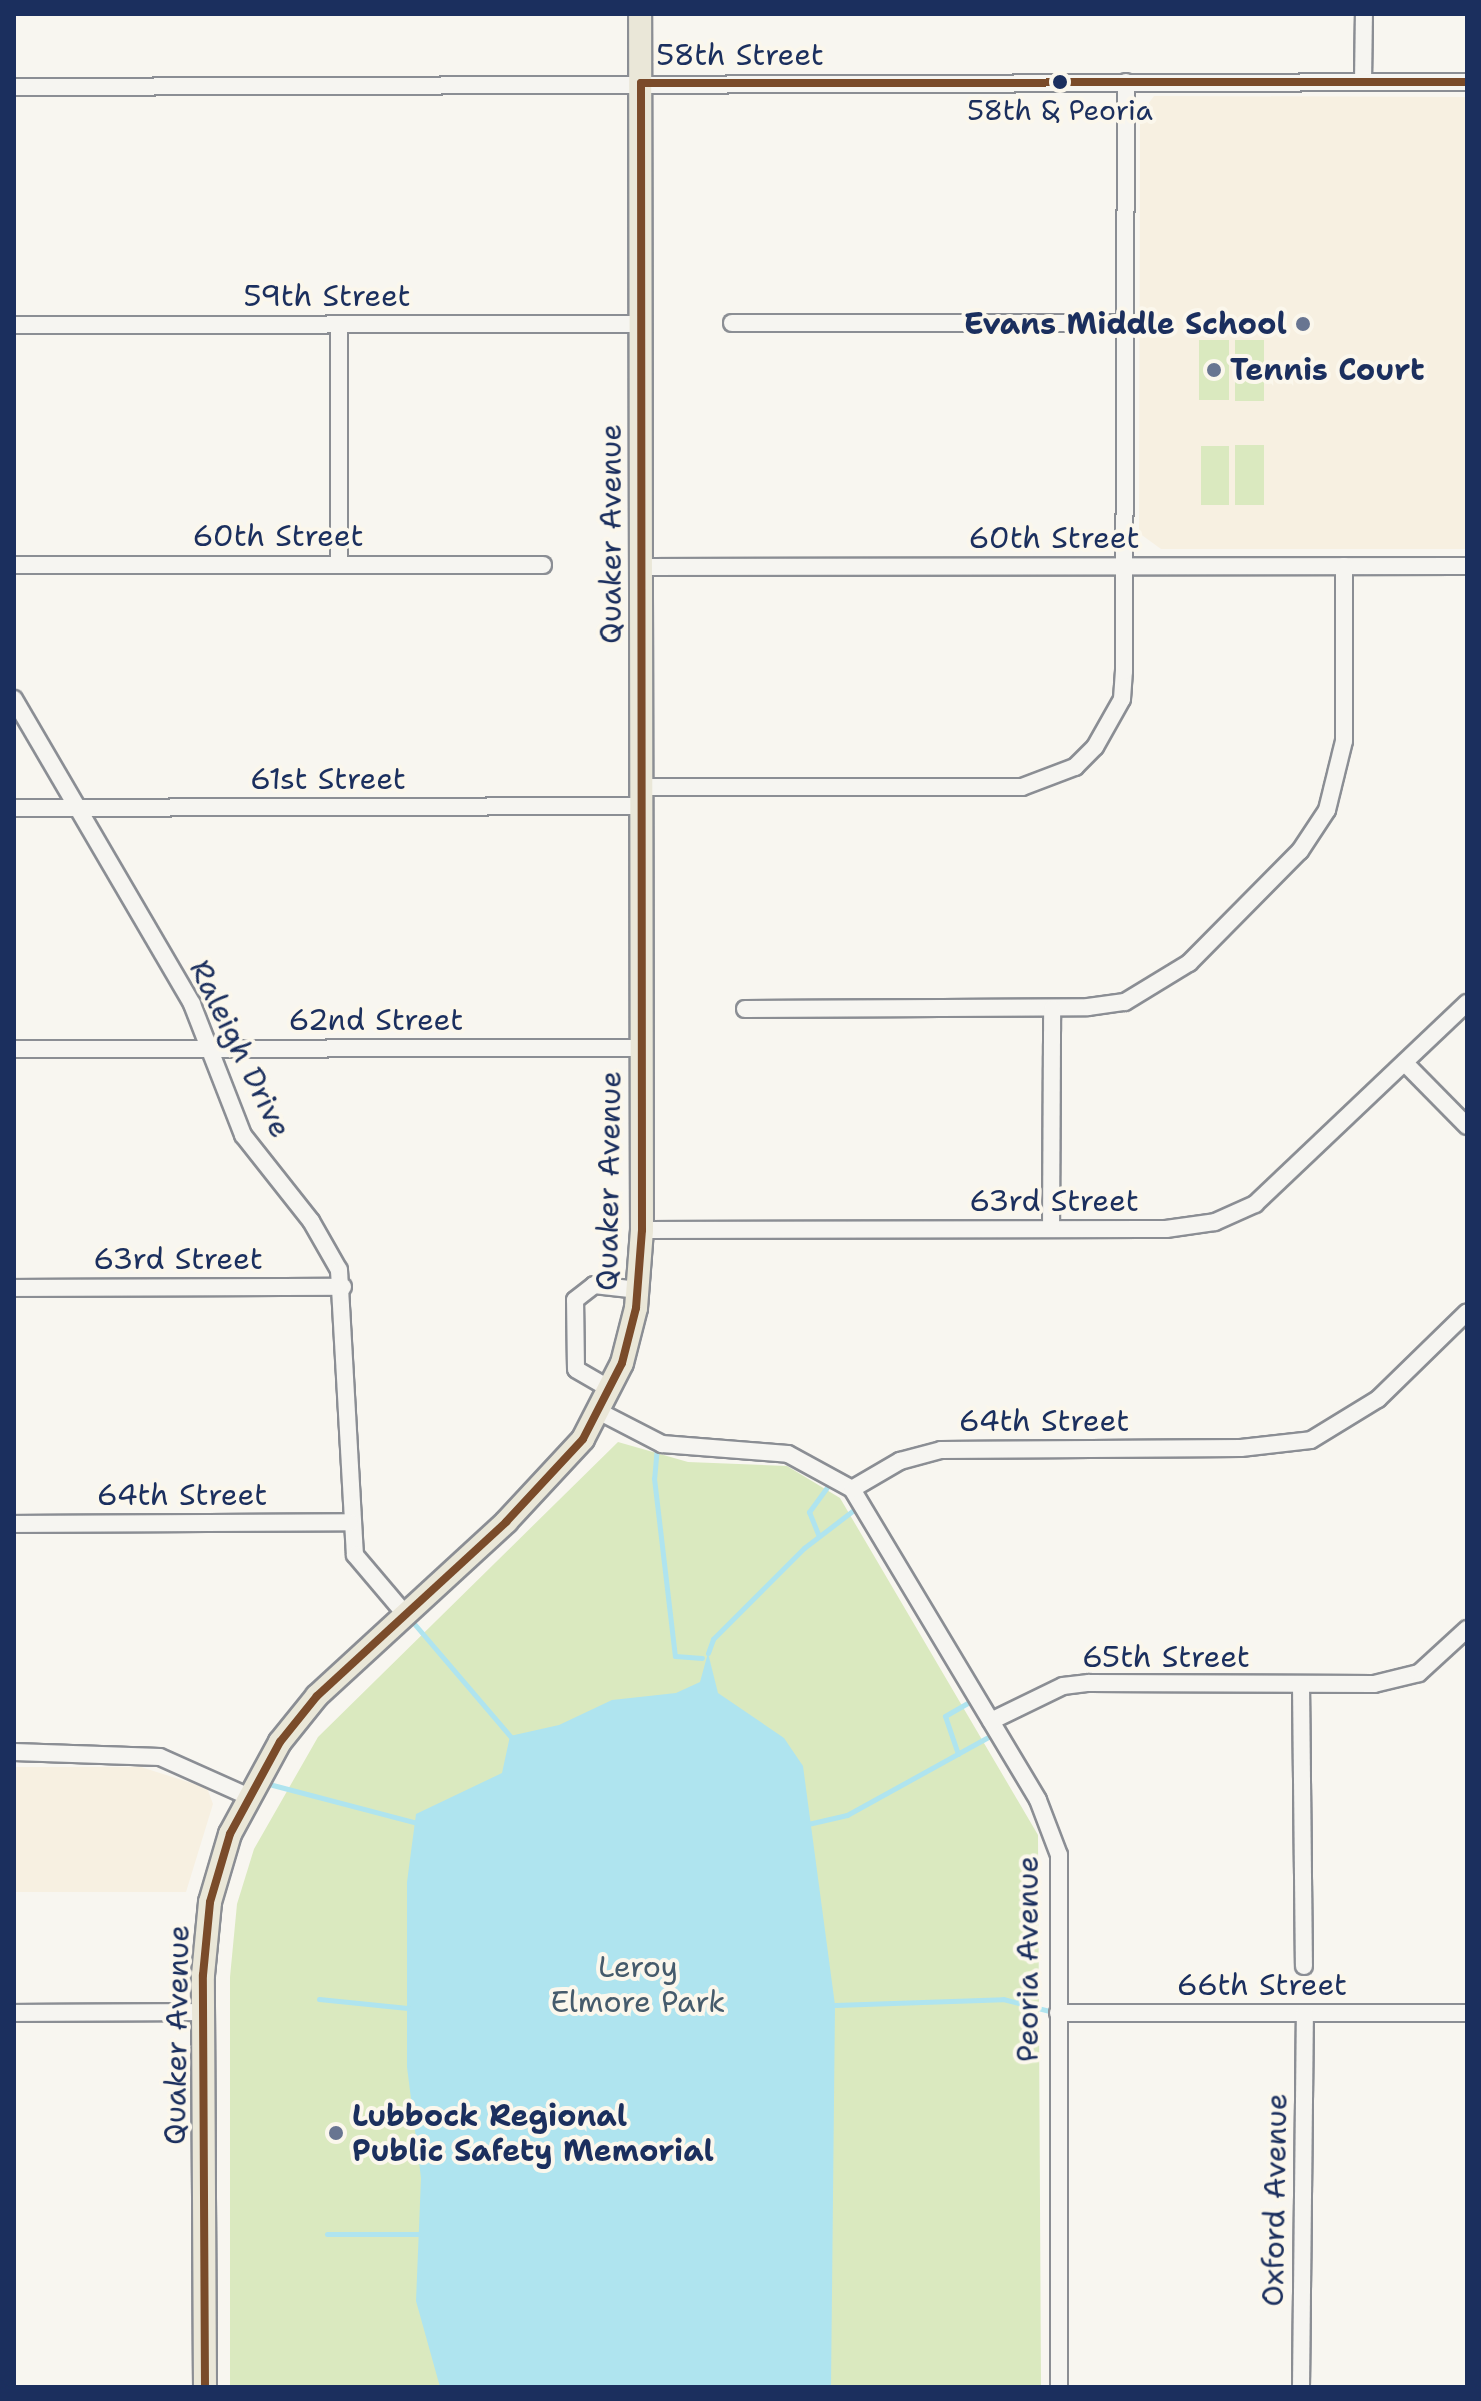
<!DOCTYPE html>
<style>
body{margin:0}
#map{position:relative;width:1481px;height:2401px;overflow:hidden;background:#f8f6f0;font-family:"Shantell Sans",sans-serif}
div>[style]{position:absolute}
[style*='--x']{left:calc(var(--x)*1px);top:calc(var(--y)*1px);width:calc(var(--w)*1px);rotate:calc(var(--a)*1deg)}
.built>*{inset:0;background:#f7f0e1}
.green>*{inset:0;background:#dae9bf;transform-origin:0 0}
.water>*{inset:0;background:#afe4ef}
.stream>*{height:5px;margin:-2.5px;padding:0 2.5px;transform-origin:2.5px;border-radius:2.5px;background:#afe4ef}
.roads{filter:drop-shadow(2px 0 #8b8e94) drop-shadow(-2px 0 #8b8e94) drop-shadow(0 2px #8b8e94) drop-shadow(0 -2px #8b8e94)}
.minor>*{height:16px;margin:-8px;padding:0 8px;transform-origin:8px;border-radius:8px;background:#f6f5f1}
.major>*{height:22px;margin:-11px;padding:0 11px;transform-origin:11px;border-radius:11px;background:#eae7d8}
.bus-1>*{height:8px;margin:-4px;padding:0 4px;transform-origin:4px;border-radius:4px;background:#7a4b2a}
.dots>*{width:22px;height:22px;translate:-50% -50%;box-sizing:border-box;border:4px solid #fbf7ec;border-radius:50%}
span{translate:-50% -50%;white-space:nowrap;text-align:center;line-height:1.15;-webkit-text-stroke:8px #fbf7ec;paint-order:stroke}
.bus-label{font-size:28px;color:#1b2f5e}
.street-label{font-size:30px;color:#1b2f5e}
.poi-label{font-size:30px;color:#1b2f5e;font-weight:700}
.right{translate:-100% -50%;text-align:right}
.left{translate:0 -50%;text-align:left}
.park-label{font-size:30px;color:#455b6c}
.frame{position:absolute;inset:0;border:16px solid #1b2f5e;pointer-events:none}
</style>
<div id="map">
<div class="built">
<i style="clip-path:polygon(1154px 96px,1467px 97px,1467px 549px,1161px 549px,1139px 533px,1140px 115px)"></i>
<i style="clip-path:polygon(14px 1767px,141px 1767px,207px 1788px,213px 1804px,186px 1892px,14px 1892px)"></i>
</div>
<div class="green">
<i style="left:1199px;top:340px;width:30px;height:60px"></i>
<i style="left:1235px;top:340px;width:29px;height:61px"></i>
<i style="left:1235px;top:445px;width:29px;height:60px"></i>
<i style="left:1201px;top:446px;width:28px;height:59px"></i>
<i style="clip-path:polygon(618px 1442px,688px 1462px,787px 1466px,840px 1498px,1038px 1835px,1041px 2387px,230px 2387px,230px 1977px,237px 1904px,254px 1849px,318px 1737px)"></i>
</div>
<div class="water">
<i style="clip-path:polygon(708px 1653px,718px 1693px,784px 1738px,803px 1766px,835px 2005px,831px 2387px,440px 2387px,416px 2301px,421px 2178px,407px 2067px,407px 1882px,416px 1814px,502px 1773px,510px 1736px,559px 1725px,612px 1700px,676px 1693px,700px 1682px)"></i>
</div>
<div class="stream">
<i style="--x:657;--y:1446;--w:32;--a:95"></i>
<i style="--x:654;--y:1478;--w:179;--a:83.3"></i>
<i style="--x:675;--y:1656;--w:27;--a:4"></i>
<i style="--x:818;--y:1534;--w:24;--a:-112"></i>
<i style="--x:809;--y:1512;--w:39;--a:-54"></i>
<i style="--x:411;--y:1620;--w:153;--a:49.5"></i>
<i style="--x:708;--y:1653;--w:15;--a:-70"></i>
<i style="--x:713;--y:1639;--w:129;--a:-45"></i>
<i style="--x:804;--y:1548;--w:69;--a:-37.4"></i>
<i style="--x:958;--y:1754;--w:40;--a:-108.9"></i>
<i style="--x:945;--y:1716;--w:32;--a:-30"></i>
<i style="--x:265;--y:1783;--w:154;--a:14.7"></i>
<i style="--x:808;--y:1824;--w:40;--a:-13"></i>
<i style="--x:847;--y:1815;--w:168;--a:-28.9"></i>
<i style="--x:319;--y:1999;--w:89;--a:5.8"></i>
<i style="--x:835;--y:2005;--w:168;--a:-2"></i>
<i style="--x:1003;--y:1999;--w:56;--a:14.5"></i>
<i style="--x:327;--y:2234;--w:91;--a:0"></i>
</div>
<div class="roads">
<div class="minor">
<i style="--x:1363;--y:82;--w:68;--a:-89.2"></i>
<i style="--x:14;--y:87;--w:1453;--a:-0.2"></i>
<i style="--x:732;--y:323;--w:395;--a:0"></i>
<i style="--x:339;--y:324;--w:240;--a:90"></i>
<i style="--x:14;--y:325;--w:627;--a:-0.09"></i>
<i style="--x:14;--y:565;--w:529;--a:0"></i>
<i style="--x:641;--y:567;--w:826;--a:-0.07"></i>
<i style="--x:14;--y:699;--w:353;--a:59.7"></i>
<i style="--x:192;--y:1004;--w:141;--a:68.7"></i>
<i style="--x:243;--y:1135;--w:110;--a:51.7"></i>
<i style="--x:311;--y:1221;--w:56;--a:60.3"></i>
<i style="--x:339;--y:1270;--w:285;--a:86.8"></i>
<i style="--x:355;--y:1555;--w:77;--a:49.7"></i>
<i style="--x:642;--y:787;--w:380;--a:0"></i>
<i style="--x:1022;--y:787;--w:57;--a:-20.7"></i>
<i style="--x:1075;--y:767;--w:28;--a:-45"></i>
<i style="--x:1095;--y:747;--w:55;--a:-60.6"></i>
<i style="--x:1122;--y:699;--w:28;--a:-86"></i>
<i style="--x:1124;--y:671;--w:589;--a:-89.81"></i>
<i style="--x:14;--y:808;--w:628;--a:-0.18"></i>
<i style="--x:745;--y:1009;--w:343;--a:-0.3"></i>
<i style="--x:1088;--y:1007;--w:37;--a:-8"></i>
<i style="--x:1125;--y:1002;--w:75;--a:-31.4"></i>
<i style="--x:1189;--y:963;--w:158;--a:-45.3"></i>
<i style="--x:1300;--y:851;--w:49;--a:-56.6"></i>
<i style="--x:1327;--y:810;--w:71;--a:-76.2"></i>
<i style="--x:1344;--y:741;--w:175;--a:-90"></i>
<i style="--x:14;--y:1049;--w:628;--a:-0.09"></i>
<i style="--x:1405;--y:1063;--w:88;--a:45.5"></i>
<i style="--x:1051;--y:1229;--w:220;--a:-89.7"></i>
<i style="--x:642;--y:1230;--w:524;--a:-0.11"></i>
<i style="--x:1166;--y:1229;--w:49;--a:-8.1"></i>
<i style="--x:1215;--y:1222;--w:44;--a:-24.2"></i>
<i style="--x:1255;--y:1204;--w:292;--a:-43.5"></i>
<i style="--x:14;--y:1288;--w:329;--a:-0.2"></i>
<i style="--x:610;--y:1389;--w:39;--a:-150"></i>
<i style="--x:576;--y:1369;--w:69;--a:-90.8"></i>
<i style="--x:575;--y:1300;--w:24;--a:-38"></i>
<i style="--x:594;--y:1285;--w:45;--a:6.3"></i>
<i style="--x:600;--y:1412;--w:70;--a:27.3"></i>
<i style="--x:662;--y:1444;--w:126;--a:4.5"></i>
<i style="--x:788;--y:1454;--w:73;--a:28.7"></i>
<i style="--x:852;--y:1489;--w:362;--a:59.1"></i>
<i style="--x:1038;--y:1800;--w:59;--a:69.1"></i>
<i style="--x:1059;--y:1855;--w:532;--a:90"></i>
<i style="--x:852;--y:1489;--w:56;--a:-30.3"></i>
<i style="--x:900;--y:1461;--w:42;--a:-15"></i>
<i style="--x:941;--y:1450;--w:300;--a:-0.4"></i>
<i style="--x:1241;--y:1448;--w:70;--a:-6.5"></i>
<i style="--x:1311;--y:1440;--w:79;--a:-31.5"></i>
<i style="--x:1378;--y:1399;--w:124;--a:-44.3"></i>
<i style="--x:14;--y:1524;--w:336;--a:-0.3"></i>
<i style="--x:1301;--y:1684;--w:282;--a:89.4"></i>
<i style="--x:991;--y:1721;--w:80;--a:-25.9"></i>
<i style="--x:1063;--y:1686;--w:26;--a:-7"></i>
<i style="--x:1089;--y:1683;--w:285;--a:0.2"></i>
<i style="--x:1374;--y:1684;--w:46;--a:-13.7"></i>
<i style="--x:1419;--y:1673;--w:65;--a:-42.5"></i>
<i style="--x:14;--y:1752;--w:146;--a:2"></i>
<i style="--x:160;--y:1757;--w:95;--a:24.1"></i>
<i style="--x:14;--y:2013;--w:189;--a:-0.3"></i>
<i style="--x:1058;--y:2013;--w:409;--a:0"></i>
<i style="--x:1301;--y:2387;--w:374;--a:-89.4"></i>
</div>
<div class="major">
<i style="--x:205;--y:2387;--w:412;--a:-90.3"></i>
<i style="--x:203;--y:1975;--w:73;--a:-84.5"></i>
<i style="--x:210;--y:1902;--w:71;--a:-73.6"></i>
<i style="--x:230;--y:1834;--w:105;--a:-61.5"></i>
<i style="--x:280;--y:1742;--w:59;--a:-51.2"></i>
<i style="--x:317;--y:1696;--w:257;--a:-42.6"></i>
<i style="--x:506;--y:1522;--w:113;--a:-47.1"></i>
<i style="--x:583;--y:1439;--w:85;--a:-62.8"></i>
<i style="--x:622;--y:1363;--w:57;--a:-75.7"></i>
<i style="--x:636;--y:1308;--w:78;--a:-85.6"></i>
<i style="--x:642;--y:1230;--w:1216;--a:-90.09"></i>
</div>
</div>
<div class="bus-1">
<i style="--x:205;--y:2387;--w:412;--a:-90.3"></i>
<i style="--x:203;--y:1975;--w:73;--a:-84.5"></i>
<i style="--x:210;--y:1902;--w:71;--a:-73.6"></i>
<i style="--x:230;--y:1834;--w:105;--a:-61.5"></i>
<i style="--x:280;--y:1742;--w:59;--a:-51.2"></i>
<i style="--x:317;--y:1696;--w:257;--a:-42.6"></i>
<i style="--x:506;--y:1522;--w:113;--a:-47.1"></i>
<i style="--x:583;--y:1439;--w:85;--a:-62.8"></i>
<i style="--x:622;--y:1363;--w:57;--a:-75.7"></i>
<i style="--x:636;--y:1308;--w:78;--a:-85.6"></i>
<i style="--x:642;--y:1230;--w:1147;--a:-90.05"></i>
<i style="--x:641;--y:83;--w:826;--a:-0.07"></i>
</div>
<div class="dots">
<i style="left:1060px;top:82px;background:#1b2f5e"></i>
<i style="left:1303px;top:324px;background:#687591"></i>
<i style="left:1214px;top:370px;background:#687591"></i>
<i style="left:336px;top:2133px;background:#687591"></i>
</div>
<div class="bus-label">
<span style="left:1060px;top:110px">58th &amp; Peoria</span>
</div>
<div class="street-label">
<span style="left:740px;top:55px">58th Street</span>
<span style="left:327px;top:296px">59th Street</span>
<span style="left:611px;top:534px;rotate:-90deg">Quaker Avenue</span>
<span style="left:278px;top:536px">60th Street</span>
<span style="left:1054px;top:538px">60th Street</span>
<span style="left:328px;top:779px">61st Street</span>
<span style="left:376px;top:1020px">62nd Street</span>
<span style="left:240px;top:1049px;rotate:64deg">Raleigh Drive</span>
<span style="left:609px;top:1181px;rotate:-89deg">Quaker Avenue</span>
<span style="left:1054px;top:1201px">63rd Street</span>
<span style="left:178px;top:1259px">63rd Street</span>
<span style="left:1044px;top:1421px">64th Street</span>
<span style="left:182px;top:1495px">64th Street</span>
<span style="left:1166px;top:1657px">65th Street</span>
<span style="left:1028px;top:1959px;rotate:-90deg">Peoria Avenue</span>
<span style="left:1262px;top:1985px">66th Street</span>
<span style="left:177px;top:2035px;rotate:-89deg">Quaker Avenue</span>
<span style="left:1275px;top:2200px;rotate:-89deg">Oxford Avenue</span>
</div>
<div class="poi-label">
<span class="right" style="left:1287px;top:324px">Evans Middle School</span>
<span class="left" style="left:1230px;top:370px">Tennis Court</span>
<span class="left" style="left:352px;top:2133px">Lubbock Regional<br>Public Safety Memorial</span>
</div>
<div class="park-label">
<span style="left:638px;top:1984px">Leroy<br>Elmore Park</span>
</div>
<div class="frame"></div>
</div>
